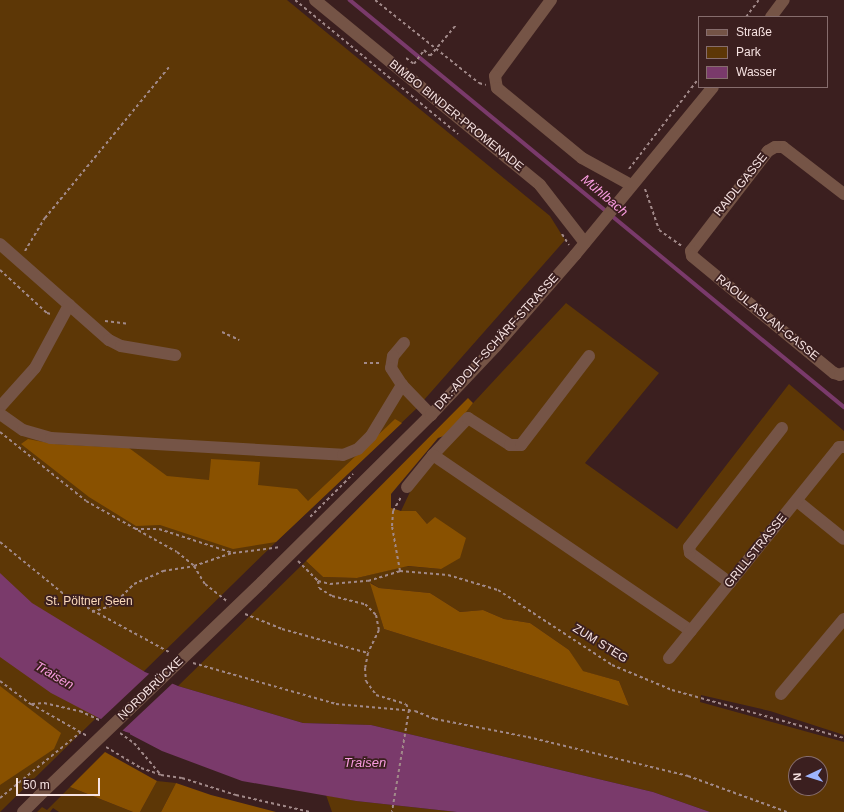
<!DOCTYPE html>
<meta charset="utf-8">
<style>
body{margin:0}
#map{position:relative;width:844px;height:812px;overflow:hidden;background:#3b1f1f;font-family:Helvetica,sans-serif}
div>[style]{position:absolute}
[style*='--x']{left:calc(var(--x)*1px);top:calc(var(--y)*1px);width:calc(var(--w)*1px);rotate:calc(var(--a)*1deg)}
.green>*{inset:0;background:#5d3706}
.forest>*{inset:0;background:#895100}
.water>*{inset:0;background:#7a3a6b}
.pier>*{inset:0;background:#3b1f1f}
.stream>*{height:3.5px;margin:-1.75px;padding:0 1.75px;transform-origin:1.75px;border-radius:1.75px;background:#7a3a6b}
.path>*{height:2px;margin-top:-1px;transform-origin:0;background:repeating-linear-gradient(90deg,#a18989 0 3px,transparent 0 6px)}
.minor>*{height:12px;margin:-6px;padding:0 6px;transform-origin:6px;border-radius:6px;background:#755446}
.minor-bridge>*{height:12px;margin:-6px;padding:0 6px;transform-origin:6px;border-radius:6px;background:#755446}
span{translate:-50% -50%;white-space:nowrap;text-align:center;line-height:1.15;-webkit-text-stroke:3.5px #3b1f1f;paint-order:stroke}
.street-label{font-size:12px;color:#f6e2e1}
.park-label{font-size:12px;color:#fbdaba}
.water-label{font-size:13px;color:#f99ce0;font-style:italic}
.legend{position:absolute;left:698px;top:16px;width:130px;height:72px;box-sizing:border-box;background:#3b1f1f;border:1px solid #866d6d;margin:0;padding:5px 7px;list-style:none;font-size:12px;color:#f6e2e1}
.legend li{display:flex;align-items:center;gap:8px;height:20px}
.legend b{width:20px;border:1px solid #866d6d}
.north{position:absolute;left:788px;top:756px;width:40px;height:40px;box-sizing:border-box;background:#3b1f1f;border:1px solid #866d6d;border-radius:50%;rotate:266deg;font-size:11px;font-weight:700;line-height:16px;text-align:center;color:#f6e2e1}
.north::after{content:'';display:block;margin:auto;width:14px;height:18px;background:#9db4fd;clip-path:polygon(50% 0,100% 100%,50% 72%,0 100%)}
.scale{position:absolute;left:16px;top:778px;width:84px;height:18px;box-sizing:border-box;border:2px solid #f6e2e1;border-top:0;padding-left:5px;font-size:12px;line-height:14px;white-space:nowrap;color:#f6e2e1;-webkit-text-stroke:3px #3b1f1f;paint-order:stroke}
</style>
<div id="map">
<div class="green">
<i style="clip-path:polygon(0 0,287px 0,550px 216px,565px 240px,416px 409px,276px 542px,0 812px)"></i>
<i style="clip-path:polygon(evenodd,566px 303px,659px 373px,585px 463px,677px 529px,789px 384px,844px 431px,844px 735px,770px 711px,701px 695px,700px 702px,844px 742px,844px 812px,710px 812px,653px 792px,371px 725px,303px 723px,178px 686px,306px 561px,323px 577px,357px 578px,406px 566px,441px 569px,427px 524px,416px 511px,401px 511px,410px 492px,462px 415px,566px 303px,371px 583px,379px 588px,430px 593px,460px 612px,483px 610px,504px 619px,530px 623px,569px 650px,582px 671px,619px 681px,629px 706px,384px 629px,371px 583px,566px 303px,796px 764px,820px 764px,820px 788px,796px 788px,796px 764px)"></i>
<i style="clip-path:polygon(157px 781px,176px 783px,161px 812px,140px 812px)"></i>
<i style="clip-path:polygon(70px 787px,133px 812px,59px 812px,53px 808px,50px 812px,37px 812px,42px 807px,47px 810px)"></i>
<i style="clip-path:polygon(326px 795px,356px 801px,457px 812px,332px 812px)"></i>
</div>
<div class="forest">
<i style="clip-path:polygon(468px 398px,473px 403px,449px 434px,438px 438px,391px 494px,391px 508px,401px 511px,416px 511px,427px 524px,435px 517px,466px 538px,460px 558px,441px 569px,408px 566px,357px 578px,323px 577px,306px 561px)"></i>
<i style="clip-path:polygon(395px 419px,402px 423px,276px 542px,233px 549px,160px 525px,136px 526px,89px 497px,21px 444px,28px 439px,54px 444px,129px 448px,167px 476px,209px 480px,211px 459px,260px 462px,258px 485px,297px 489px,308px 501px)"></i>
<i style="clip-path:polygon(370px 583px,379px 588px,430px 593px,460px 612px,483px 610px,504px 619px,530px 623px,569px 650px,583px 671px,619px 681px,629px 706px,384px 629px)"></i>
<i style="clip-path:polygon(0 686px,61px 733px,54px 749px,0 785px)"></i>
<i style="clip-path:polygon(105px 752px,157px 781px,140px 812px,133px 812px,70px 787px)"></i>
<i style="clip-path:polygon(176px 783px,211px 795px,276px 812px,161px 812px)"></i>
</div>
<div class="water">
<i style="clip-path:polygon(0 573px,32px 603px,145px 672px,178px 686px,303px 723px,371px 725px,653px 792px,710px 812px,457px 812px,356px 801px,242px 781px,162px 751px,51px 693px,0 657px)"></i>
</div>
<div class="pier">
<i style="clip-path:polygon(151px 672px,174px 682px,122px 731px,130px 733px,130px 736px,76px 709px,100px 720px)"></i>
</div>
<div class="stream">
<i style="--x:350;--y:0;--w:640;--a:39.48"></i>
</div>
<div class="path">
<i style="--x:295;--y:0;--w:211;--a:39.4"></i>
<i style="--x:375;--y:0;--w:133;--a:38.6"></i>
<i style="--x:479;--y:83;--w:7;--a:16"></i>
<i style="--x:746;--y:17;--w:21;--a:-53"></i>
<i style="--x:406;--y:58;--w:10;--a:37"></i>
<i style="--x:414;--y:64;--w:17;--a:-54"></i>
<i style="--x:424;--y:50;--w:8;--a:45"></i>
<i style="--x:430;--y:56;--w:40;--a:-50"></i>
<i style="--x:629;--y:169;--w:115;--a:-52.4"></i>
<i style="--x:645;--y:189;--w:43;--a:71.1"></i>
<i style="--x:659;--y:230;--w:28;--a:35"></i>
<i style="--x:562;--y:234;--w:13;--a:58"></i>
<i style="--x:25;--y:251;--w:39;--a:-59"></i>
<i style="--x:45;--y:218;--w:197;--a:-50.6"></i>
<i style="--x:0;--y:270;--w:64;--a:42.5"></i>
<i style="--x:47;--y:313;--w:4;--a:14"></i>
<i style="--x:105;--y:321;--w:23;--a:7"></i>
<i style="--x:222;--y:332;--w:19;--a:25"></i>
<i style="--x:364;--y:363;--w:16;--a:0"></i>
<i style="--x:0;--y:432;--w:110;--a:38.7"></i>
<i style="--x:86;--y:501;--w:104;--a:29.3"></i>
<i style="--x:177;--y:552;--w:22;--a:39"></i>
<i style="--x:194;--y:566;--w:21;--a:59"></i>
<i style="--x:205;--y:584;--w:28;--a:38"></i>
<i style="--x:310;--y:517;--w:61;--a:-45"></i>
<i style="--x:135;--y:529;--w:24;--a:0"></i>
<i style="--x:159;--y:529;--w:78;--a:18"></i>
<i style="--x:233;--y:553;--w:48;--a:-7.1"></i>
<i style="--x:0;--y:542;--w:85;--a:39.3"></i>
<i style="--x:66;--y:596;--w:119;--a:28.5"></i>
<i style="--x:298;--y:561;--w:28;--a:45"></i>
<i style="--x:318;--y:581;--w:12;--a:14"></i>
<i style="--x:330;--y:584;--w:38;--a:-5"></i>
<i style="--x:368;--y:581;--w:34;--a:-17"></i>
<i style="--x:400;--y:571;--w:48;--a:4.8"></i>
<i style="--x:448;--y:575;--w:52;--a:16.7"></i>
<i style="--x:498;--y:590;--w:136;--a:33.3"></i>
<i style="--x:612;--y:665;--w:65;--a:22.6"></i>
<i style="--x:672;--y:690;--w:179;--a:15.6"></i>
<i style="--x:400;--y:571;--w:46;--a:-100.1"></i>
<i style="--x:392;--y:526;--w:15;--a:-86"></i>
<i style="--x:393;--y:511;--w:16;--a:-60"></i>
<i style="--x:318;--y:581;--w:7;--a:82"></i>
<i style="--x:319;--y:588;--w:15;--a:32"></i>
<i style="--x:332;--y:596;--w:34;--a:14"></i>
<i style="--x:365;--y:604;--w:16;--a:45"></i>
<i style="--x:376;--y:615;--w:15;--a:79"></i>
<i style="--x:379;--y:630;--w:25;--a:116"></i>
<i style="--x:92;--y:612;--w:22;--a:-18"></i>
<i style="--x:113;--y:605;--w:30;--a:-45"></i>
<i style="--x:134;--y:584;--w:32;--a:-24"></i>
<i style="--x:163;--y:571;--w:31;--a:-9"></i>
<i style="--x:194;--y:566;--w:40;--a:-18.9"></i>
<i style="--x:245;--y:614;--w:40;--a:22"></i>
<i style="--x:282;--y:629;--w:89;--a:15.6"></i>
<i style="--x:368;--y:653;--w:15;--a:101"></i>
<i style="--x:365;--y:668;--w:13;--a:86"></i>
<i style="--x:366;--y:681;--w:17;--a:54"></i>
<i style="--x:376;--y:695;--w:31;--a:17"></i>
<i style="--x:406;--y:704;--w:7;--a:63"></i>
<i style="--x:409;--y:710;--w:103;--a:99.5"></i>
<i style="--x:193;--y:663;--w:149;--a:16"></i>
<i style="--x:336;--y:704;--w:79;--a:5.1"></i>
<i style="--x:415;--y:711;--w:22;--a:22"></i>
<i style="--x:435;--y:719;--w:95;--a:11"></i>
<i style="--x:528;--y:737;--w:165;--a:13.7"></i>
<i style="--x:688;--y:776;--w:105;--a:20"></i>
<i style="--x:0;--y:681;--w:39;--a:37"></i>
<i style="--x:31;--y:704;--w:64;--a:29.7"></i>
<i style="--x:32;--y:704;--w:12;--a:-5"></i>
<i style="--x:44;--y:703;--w:37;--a:13"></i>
<i style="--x:80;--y:711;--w:23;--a:25"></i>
<i style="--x:120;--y:733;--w:17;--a:36"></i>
<i style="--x:134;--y:743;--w:40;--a:50"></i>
<i style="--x:106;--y:747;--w:41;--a:31"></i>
<i style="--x:141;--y:768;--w:21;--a:19"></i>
<i style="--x:161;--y:775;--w:21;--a:8"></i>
<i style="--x:182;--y:778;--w:57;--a:17.5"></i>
<i style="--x:236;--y:795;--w:76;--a:12.9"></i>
<i style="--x:0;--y:798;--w:104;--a:-39.2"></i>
</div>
<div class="minor">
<i style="--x:315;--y:0;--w:291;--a:39.4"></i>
<i style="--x:540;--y:185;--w:73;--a:52.2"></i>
<i style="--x:551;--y:0;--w:94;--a:126.4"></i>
<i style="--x:495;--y:76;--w:12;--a:81"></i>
<i style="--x:497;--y:88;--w:110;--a:39.5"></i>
<i style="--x:582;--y:158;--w:56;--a:28.9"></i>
<i style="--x:771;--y:17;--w:21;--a:-53"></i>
<i style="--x:844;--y:194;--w:77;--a:-142.4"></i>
<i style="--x:783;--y:147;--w:8;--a:180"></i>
<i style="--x:775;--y:147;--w:8;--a:150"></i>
<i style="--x:768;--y:151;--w:126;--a:127.6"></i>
<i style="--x:691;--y:251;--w:5;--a:79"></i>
<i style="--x:692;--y:256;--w:184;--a:39.5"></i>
<i style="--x:834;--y:373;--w:6;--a:18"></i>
<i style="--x:840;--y:375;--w:4;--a:-27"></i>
<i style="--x:0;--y:244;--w:145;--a:41.4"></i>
<i style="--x:109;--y:340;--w:13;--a:27"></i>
<i style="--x:121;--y:346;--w:55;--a:9.5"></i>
<i style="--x:404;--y:343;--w:17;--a:130"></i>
<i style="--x:393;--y:356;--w:12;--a:99"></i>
<i style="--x:391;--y:368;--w:20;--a:57"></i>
<i style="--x:402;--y:385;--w:42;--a:46"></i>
<i style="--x:0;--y:407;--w:52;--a:-48.1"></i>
<i style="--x:35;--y:368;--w:72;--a:-61.6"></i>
<i style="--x:0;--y:414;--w:28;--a:35"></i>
<i style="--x:23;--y:430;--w:29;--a:16"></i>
<i style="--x:51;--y:438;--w:292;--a:3.3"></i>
<i style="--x:343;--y:455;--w:16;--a:-22"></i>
<i style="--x:358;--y:449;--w:18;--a:-45"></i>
<i style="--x:371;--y:436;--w:60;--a:-58.7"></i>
<i style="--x:433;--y:455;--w:51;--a:-46.6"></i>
<i style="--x:468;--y:418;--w:50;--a:32.7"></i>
<i style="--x:510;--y:445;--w:11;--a:0"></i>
<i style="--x:521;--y:445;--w:112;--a:-52.6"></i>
<i style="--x:407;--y:487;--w:41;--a:-50.9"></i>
<i style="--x:433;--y:455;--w:312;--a:34.3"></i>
<i style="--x:797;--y:501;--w:60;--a:39"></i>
<i style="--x:262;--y:582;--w:238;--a:-44.7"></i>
<i style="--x:431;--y:415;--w:95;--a:-46.7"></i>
<i style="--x:496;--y:346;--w:121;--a:-49"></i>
<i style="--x:575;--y:255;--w:217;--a:-50.6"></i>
<i style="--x:730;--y:583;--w:50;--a:-143.1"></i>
<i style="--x:690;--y:553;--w:6;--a:-99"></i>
<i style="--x:689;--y:547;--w:151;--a:-52"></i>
<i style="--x:669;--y:658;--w:271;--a:-51.1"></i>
<i style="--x:839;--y:447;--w:5;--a:0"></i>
<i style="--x:781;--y:694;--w:98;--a:-50"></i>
<i style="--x:23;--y:812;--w:23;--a:-45"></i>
</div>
<div class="minor-bridge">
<i style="--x:39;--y:796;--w:309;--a:-43.8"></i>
</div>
<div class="street-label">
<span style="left:456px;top:116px;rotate:39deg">BIMBO BINDER-PROMENADE</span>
<span style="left:741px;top:185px;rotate:-51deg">RAIDLGASSE</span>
<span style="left:767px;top:318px;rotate:39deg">RAOUL ASLAN-GASSE</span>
<span style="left:497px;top:342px;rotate:-48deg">DR.-ADOLF-SCHÄRF-STRASSE</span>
<span style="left:756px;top:551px;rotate:-51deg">GRILLSTRASSE</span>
<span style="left:600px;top:644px;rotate:32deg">ZUM STEG</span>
<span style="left:151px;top:689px;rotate:-44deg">NORDBRÜCKE</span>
</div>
<div class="park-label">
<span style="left:89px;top:602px">St. Pöltner Seen</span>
</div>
<div class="water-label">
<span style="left:604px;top:196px;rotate:40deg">Mühlbach</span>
<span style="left:54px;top:676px;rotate:30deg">Traisen</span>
<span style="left:365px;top:763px">Traisen</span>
</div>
<ul class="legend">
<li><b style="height:5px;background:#755446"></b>Straße</li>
<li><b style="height:11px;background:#5d3706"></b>Park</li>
<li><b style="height:11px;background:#7a3a6b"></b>Wasser</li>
</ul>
<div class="north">N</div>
<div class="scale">50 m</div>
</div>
